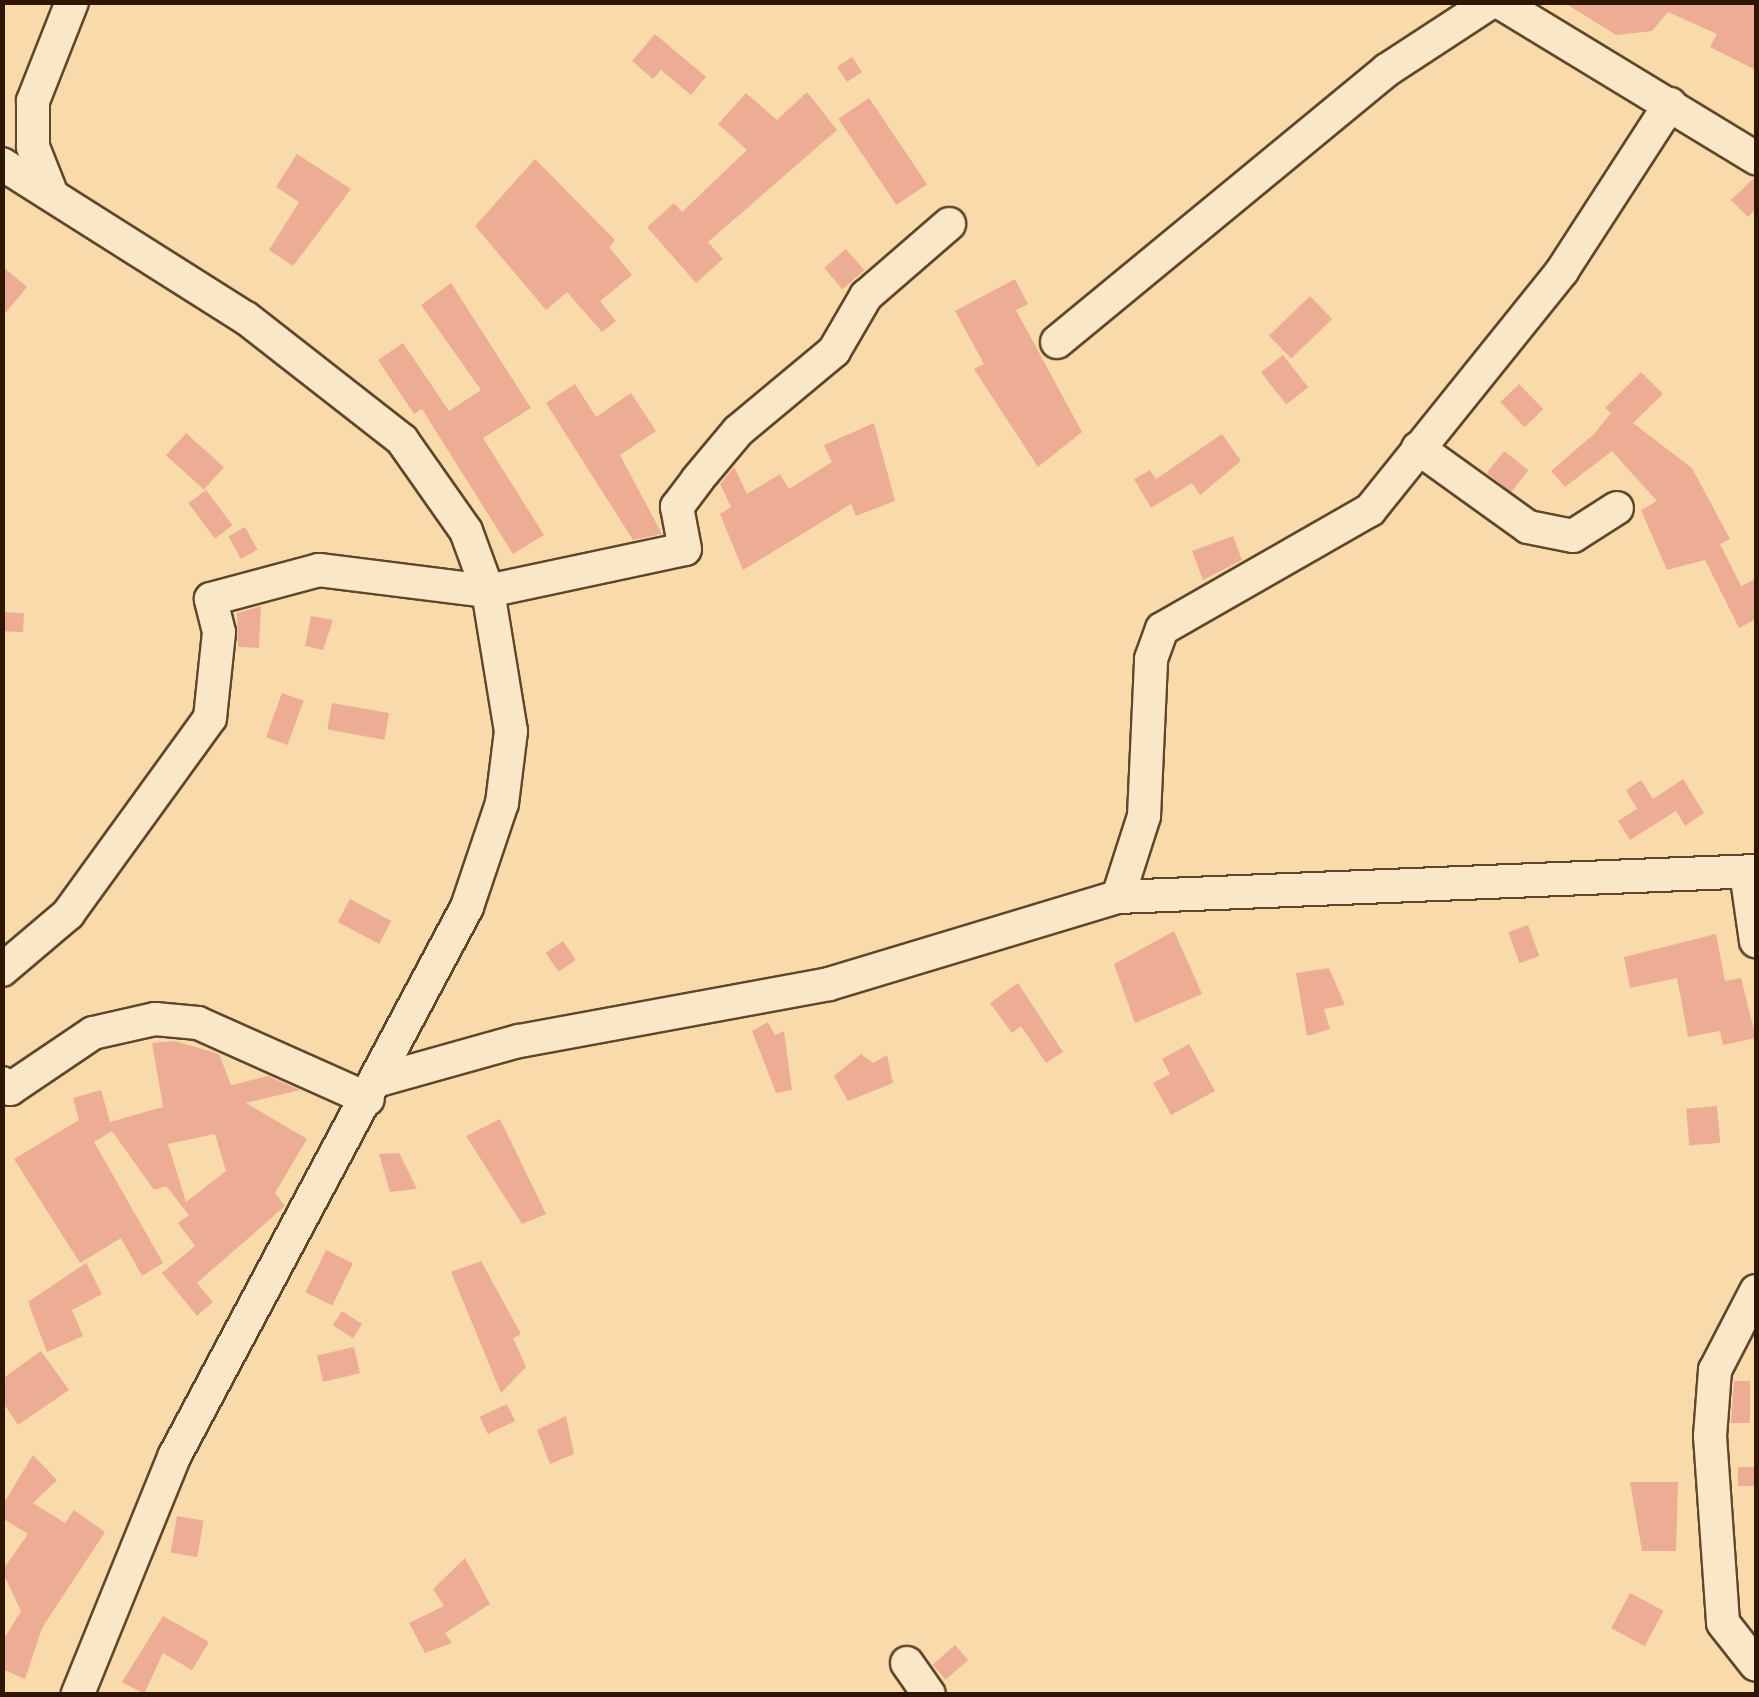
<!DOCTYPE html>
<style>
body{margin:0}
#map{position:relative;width:1759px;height:1697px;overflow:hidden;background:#f8daab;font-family:"EB Garamond",serif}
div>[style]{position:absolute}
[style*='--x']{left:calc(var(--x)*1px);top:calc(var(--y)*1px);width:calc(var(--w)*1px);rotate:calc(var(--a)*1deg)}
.building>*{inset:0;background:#edad95;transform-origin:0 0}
.roads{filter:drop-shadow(2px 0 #60472b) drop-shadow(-2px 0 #60472b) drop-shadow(0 2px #60472b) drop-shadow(0 -2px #60472b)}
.minor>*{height:32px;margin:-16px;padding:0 16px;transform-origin:16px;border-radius:16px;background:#fae7c8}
span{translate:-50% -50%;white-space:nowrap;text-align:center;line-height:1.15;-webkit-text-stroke:8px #fae7c8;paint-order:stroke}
.frame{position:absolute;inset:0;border:5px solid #2e1600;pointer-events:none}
</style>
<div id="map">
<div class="building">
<i style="clip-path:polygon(1563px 2px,1756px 2px,1756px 70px,1710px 47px,1717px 34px,1668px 12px,1652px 31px,1616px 35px)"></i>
<i style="clip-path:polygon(655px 34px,706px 77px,691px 95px,661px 70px,653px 79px,632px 61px)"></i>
<i style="left:852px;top:57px;width:18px;height:18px;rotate:56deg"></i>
<i style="clip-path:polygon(807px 92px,837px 130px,708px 242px,723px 259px,696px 283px,647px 227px,674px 203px,682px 212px,747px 150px,718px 124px,746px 93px,777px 120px)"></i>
<i style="left:869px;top:98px;width:104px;height:37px;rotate:56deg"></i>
<i style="clip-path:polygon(297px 154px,351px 189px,293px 266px,269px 250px,299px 202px,276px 187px)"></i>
<i style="clip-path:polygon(535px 159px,615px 240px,609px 247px,632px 275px,600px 301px,616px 321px,602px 332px,567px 292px,546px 310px,475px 226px)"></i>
<i style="clip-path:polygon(1754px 178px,1756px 208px,1748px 217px,1731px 200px)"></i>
<i style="left:846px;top:249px;width:28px;height:29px;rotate:49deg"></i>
<i style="clip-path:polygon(2px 266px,27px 287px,2px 317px)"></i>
<i style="clip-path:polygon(1015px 279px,1028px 304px,1016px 310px,1082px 432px,1038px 467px,974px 369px,984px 364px,955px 311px)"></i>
<i style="clip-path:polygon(451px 283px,531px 408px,483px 438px,544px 535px,513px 554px,422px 409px,414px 414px,378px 360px,403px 343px,449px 411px,481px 390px,421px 305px)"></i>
<i style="left:1310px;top:296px;width:32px;height:57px;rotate:46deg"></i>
<i style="left:1283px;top:355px;width:41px;height:28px;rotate:52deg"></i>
<i style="clip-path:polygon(1641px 372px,1663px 394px,1633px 423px,1692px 468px,1730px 539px,1720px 544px,1741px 586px,1756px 579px,1756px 619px,1739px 628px,1705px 560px,1667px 570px,1641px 510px,1657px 501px,1612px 451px,1565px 487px,1551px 471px,1594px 434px,1611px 413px,1605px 408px)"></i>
<i style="clip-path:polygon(575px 384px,596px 417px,631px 393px,656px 431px,620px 455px,662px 534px,633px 540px,546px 403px)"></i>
<i style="left:1519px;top:384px;width:35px;height:26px;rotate:46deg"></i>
<i style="clip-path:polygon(874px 423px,895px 501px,856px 516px,851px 504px,743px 570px,720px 514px,731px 507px,720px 484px,734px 467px,747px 494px,780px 474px,789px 489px,832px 462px,824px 445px)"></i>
<i style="left:186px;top:433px;width:51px;height:30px;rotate:42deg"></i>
<i style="clip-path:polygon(1222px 434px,1241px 461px,1200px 495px,1192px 483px,1151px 508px,1134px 479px,1150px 470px,1156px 479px)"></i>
<i style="left:1504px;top:451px;width:31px;height:28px;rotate:38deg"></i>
<i style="left:206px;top:490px;width:44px;height:22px;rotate:53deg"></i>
<i style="left:245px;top:527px;width:26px;height:19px;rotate:61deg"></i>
<i style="clip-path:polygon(1233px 536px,1242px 560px,1203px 580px,1192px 551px)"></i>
<i style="clip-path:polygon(261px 606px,259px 648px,238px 647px,237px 613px)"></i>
<i style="left:2px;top:612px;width:22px;height:19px;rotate:3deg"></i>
<i style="clip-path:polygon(311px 616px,333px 620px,323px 650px,305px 646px)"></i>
<i style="left:282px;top:693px;width:23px;height:47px;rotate:20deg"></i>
<i style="left:332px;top:703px;width:58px;height:27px;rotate:10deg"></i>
<i style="clip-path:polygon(1683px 779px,1704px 813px,1685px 826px,1676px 811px,1630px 840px,1618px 821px,1637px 809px,1626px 790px,1641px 780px,1653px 799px)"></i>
<i style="left:350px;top:899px;width:47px;height:26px;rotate:28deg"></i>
<i style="left:1528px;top:925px;width:33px;height:21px;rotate:70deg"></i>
<i style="clip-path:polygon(1174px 931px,1202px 994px,1135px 1023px,1114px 964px)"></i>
<i style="clip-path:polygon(1716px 934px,1725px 981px,1741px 978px,1756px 1038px,1723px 1045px,1720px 1031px,1688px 1037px,1677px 978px,1630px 988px,1624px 957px)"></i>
<i style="left:563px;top:941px;width:23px;height:21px;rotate:56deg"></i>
<i style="clip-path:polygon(1329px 968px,1345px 1005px,1324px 1009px,1330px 1029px,1307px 1036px,1296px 973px)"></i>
<i style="clip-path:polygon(1018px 983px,1063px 1052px,1046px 1063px,1021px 1026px,1012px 1033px,990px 1003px)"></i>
<i style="clip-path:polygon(768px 1022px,775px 1035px,784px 1031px,792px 1090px,776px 1093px,752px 1031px)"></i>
<i style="clip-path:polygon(evenodd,175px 1041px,219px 1054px,231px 1085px,268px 1076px,300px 1090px,246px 1103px,307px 1139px,275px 1193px,285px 1206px,197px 1283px,213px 1302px,197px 1316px,162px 1273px,195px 1246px,178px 1223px,189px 1215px,166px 1186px,154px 1190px,112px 1131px,94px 1142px,163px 1263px,142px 1276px,121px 1238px,80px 1263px,14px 1159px,79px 1120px,73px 1098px,101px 1090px,110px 1122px,163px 1107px,152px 1043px,175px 1041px,215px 1134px,226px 1171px,186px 1202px,168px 1144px,215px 1134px)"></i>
<i style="clip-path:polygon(1189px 1044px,1215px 1091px,1171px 1115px,1153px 1083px,1170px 1074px,1162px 1059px)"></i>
<i style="clip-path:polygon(861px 1054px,873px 1063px,887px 1055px,893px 1083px,848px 1101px,834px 1076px)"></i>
<i style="left:1717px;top:1106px;width:37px;height:31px;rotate:85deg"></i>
<i style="clip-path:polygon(500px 1119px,546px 1214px,522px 1224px,466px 1136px)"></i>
<i style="clip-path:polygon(399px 1153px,417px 1189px,390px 1192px,379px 1154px)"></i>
<i style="left:326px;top:1250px;width:30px;height:47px;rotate:26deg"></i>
<i style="clip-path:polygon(481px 1261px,521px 1334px,513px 1338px,526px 1367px,501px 1393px,451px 1272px)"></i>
<i style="clip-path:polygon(86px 1263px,102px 1294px,72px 1310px,83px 1336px,47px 1352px,28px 1302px)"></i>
<i style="left:342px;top:1311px;width:24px;height:17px;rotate:33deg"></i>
<i style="left:354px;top:1347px;width:27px;height:38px;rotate:77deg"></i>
<i style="clip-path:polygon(41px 1351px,69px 1390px,18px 1425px,2px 1401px,2px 1379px)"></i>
<i style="clip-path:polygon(1734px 1381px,1750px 1381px,1750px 1423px,1731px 1423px)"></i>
<i style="left:507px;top:1404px;width:19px;height:30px;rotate:65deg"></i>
<i style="clip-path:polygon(566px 1416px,574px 1454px,550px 1464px,537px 1430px)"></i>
<i style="clip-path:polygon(33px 1455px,57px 1480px,33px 1503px,65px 1523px,74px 1510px,105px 1532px,42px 1628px,25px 1679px,2px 1669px,2px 1642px,21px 1611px,2px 1571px,28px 1534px,2px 1518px,2px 1506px)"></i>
<i style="left:1756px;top:1467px;width:19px;height:18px;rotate:90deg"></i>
<i style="clip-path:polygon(1630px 1482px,1678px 1482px,1676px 1551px,1642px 1551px)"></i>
<i style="left:177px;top:1516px;width:27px;height:37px;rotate:10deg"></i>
<i style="clip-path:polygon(465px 1558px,490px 1604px,445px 1633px,452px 1643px,425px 1653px,409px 1623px,444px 1606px,433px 1589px)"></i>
<i style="left:1630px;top:1593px;width:38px;height:40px;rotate:28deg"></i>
<i style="clip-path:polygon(163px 1616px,209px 1642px,192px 1670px,163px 1653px,144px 1694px,122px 1682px)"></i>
<i style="left:955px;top:1645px;width:20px;height:30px;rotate:49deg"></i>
</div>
<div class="roads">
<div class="minor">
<i style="--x:1499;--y:2;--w:301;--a:31.3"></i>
<i style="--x:2;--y:164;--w:289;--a:32.3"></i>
<i style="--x:246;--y:318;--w:198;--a:38"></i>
<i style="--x:402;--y:440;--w:111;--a:54.9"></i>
<i style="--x:466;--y:531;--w:64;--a:69.9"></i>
<i style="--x:488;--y:591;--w:142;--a:80.7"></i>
<i style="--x:511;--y:731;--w:73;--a:97.1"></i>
<i style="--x:502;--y:803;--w:110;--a:108.6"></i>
<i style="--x:467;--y:907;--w:623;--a:118.05"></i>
<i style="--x:174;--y:1457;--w:256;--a:112.1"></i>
<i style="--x:52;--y:195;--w:52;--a:-111.6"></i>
<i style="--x:33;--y:147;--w:46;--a:-90"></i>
<i style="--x:33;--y:101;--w:106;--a:-68.5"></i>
<i style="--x:1057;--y:342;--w:428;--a:-39.5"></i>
<i style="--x:1387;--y:70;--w:124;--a:-33.2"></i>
<i style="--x:1418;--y:448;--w:135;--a:35.7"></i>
<i style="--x:1528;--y:527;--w:46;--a:11.3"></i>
<i style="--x:1573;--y:536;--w:52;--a:-32.5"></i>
<i style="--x:1746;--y:872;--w:70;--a:81.8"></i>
<i style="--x:1118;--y:897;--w:85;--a:-72.2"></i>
<i style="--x:1144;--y:816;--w:157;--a:-87.4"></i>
<i style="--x:1151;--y:659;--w:32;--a:-70"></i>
<i style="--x:1162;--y:629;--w:240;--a:-29.8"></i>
<i style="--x:1370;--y:510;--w:307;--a:-51.2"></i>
<i style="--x:1562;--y:271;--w:199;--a:-57.1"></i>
<i style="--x:2;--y:970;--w:87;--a:-40.3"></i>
<i style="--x:68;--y:914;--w:242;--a:-54.1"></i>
<i style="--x:210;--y:718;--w:86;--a:-84"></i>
<i style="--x:219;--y:632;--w:34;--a:-104"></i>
<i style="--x:211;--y:599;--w:112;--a:-15"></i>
<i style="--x:319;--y:570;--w:170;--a:7.1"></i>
<i style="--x:488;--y:591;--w:201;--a:-12"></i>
<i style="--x:685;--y:549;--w:43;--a:-100.8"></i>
<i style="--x:677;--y:507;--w:34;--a:-53"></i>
<i style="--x:697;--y:480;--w:64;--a:-50.1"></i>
<i style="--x:738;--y:431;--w:125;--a:-39.8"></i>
<i style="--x:834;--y:351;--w:64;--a:-59.8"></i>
<i style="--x:866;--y:296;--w:110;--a:-40.9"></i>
<i style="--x:379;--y:1080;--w:145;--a:-15.6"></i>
<i style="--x:519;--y:1041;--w:315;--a:-10.4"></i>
<i style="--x:829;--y:984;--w:302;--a:-16.8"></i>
<i style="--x:1118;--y:897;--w:639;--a:-2.33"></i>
<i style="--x:2;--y:1083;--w:10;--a:37"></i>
<i style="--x:10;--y:1089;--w:100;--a:-34"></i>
<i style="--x:93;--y:1033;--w:64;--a:-12.7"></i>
<i style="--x:155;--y:1019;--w:43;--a:5.3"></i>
<i style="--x:198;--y:1023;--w:186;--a:24.1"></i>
<i style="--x:1756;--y:1291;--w:89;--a:117.4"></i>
<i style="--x:1715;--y:1370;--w:66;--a:94.3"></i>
<i style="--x:1710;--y:1436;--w:187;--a:86"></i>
<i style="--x:1723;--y:1623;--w:53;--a:51.8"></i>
<i style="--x:907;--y:1663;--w:38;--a:55"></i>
</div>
</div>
<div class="frame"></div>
</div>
